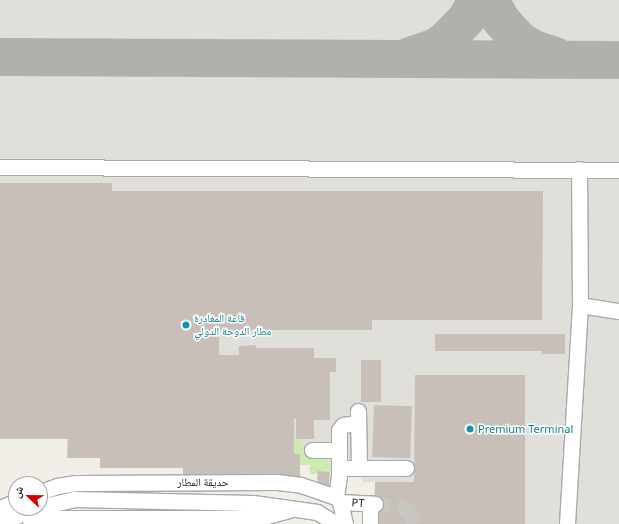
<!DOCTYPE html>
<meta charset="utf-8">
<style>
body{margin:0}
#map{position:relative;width:619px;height:524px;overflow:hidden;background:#f2efe9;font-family:"Noto Sans","Noto Naskh Arabic",sans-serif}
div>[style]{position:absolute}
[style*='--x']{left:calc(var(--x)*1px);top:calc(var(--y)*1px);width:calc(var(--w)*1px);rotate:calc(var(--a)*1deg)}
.airport>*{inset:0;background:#e1dfda}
.grass>*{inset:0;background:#cdebb0}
.taxiway>*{height:38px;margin:-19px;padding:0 19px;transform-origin:19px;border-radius:19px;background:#b1b0ac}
.building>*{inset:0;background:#c7bfb8;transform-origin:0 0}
.minor-tunnel>*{height:15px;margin-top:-7.5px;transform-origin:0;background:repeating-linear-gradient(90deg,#c8c6c1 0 15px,transparent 0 23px)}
.roads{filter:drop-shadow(1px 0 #a9a9a9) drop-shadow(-1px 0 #a9a9a9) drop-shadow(0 1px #a9a9a9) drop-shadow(0 -1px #a9a9a9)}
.minor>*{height:15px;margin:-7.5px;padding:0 7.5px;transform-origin:7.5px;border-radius:7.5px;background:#fff}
.dots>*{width:11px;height:11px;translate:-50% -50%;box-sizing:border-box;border:2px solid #fff;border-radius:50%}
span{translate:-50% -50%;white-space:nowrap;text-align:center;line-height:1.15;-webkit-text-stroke:3px #fff;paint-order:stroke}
.culture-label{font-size:11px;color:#0d838f}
.left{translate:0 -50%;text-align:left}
.street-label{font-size:11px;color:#222}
.north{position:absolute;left:8px;top:476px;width:40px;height:40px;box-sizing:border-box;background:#fff;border:1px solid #a7a7a7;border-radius:50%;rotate:292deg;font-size:11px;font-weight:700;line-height:16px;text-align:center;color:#222}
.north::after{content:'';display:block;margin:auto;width:14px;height:18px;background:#d40000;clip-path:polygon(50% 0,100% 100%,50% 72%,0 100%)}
</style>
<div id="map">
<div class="airport">
<i style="clip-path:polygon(0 0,619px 0,619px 524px,374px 524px,375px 482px,362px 482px,362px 473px,330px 472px,329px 485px,317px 485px,318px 474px,310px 474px,310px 465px,300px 465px,300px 476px,183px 476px,183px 468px,100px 468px,100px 458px,67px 458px,67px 439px,0 439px)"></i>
</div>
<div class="grass">
<i style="clip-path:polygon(294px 439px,299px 439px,305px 450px,327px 459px,331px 465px,330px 472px,318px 471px,318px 474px,310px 474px,310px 465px,300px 465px,300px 454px,294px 454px)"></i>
</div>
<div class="taxiway">
<i style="--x:490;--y:0;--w:23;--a:61"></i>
<i style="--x:501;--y:20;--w:27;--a:48"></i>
<i style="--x:519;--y:40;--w:17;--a:31"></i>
<i style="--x:534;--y:49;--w:22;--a:18"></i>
<i style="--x:410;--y:56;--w:28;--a:-19"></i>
<i style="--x:436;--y:47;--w:14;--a:-36"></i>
<i style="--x:447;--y:39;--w:29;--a:-46"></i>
<i style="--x:467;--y:18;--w:21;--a:-61"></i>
<i style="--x:0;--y:57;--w:619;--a:0.28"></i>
</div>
<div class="building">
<i style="clip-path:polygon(0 183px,112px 183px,112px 191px,543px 191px,542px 320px,372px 320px,372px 330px,219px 330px,219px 355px,239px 355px,239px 346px,256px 345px,256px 348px,314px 348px,314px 358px,336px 358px,336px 372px,330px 372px,330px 420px,314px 420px,314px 439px,296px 439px,296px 419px,294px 419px,294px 454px,300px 454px,300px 476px,183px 476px,183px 468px,100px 468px,100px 458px,67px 458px,68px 439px,0 439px)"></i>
<i style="clip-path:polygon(435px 334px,565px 334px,565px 354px,542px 354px,542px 351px,435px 351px)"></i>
<i style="left:361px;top:360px;width:20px;height:42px"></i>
<i style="clip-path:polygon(415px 375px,525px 375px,525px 524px,374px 524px,375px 482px,414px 482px)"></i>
<i style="left:374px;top:405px;width:38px;height:52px;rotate:2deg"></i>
<i style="left:318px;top:471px;width:12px;height:14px;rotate:5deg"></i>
</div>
<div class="minor-tunnel">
<i style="--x:375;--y:504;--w:28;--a:6"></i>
<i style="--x:403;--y:507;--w:11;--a:41"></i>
<i style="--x:411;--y:514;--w:10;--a:73"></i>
</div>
<div class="roads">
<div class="minor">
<i style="--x:0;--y:167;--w:619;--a:0.28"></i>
<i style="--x:580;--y:305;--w:39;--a:9"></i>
<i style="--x:358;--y:411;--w:57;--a:89"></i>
<i style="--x:312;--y:450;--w:27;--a:0"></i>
<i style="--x:339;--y:468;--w:67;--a:0"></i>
<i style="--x:40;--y:492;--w:18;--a:-19"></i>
<i style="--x:57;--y:486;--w:19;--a:-9"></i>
<i style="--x:76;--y:483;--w:201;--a:-0.3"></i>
<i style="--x:277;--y:482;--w:24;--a:7"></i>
<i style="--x:301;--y:485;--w:37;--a:19"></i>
<i style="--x:336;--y:497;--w:6;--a:51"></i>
<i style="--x:340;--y:502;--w:23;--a:77"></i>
<i style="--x:336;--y:497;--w:21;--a:-82"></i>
<i style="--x:339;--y:476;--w:46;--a:-90"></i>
<i style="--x:339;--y:430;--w:6;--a:-51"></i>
<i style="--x:343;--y:425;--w:15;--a:-8"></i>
<i style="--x:340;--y:502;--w:35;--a:3"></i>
<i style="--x:40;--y:507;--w:35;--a:-13"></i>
<i style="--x:74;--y:499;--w:179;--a:1.3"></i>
<i style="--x:253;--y:503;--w:65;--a:8"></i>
<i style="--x:317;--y:512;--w:22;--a:32"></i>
<i style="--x:0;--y:508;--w:17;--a:-24"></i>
<i style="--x:0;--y:523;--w:38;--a:-23"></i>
<i style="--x:30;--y:524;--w:16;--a:-22"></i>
<i style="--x:45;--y:518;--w:184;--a:0"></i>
<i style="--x:229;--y:518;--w:38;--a:-3"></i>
<i style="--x:267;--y:516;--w:23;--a:-15"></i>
<i style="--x:370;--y:524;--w:20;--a:-90"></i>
<i style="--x:567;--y:524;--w:219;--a:-86.6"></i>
<i style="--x:580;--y:305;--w:136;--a:-90.4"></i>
</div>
</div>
<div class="dots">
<i style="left:186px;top:325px;background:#0f9aa8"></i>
<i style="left:470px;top:429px;background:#0f9aa8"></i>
</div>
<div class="culture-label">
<span class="left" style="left:194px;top:325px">قاعة المغادرة<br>مطار الدوحة الدولي</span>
<span class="left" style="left:478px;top:429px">Premium Terminal</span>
</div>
<div class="street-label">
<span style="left:203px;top:482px">حديقة المطار</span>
<span style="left:358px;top:503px;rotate:4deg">PT</span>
</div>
<div class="north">ش</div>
</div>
